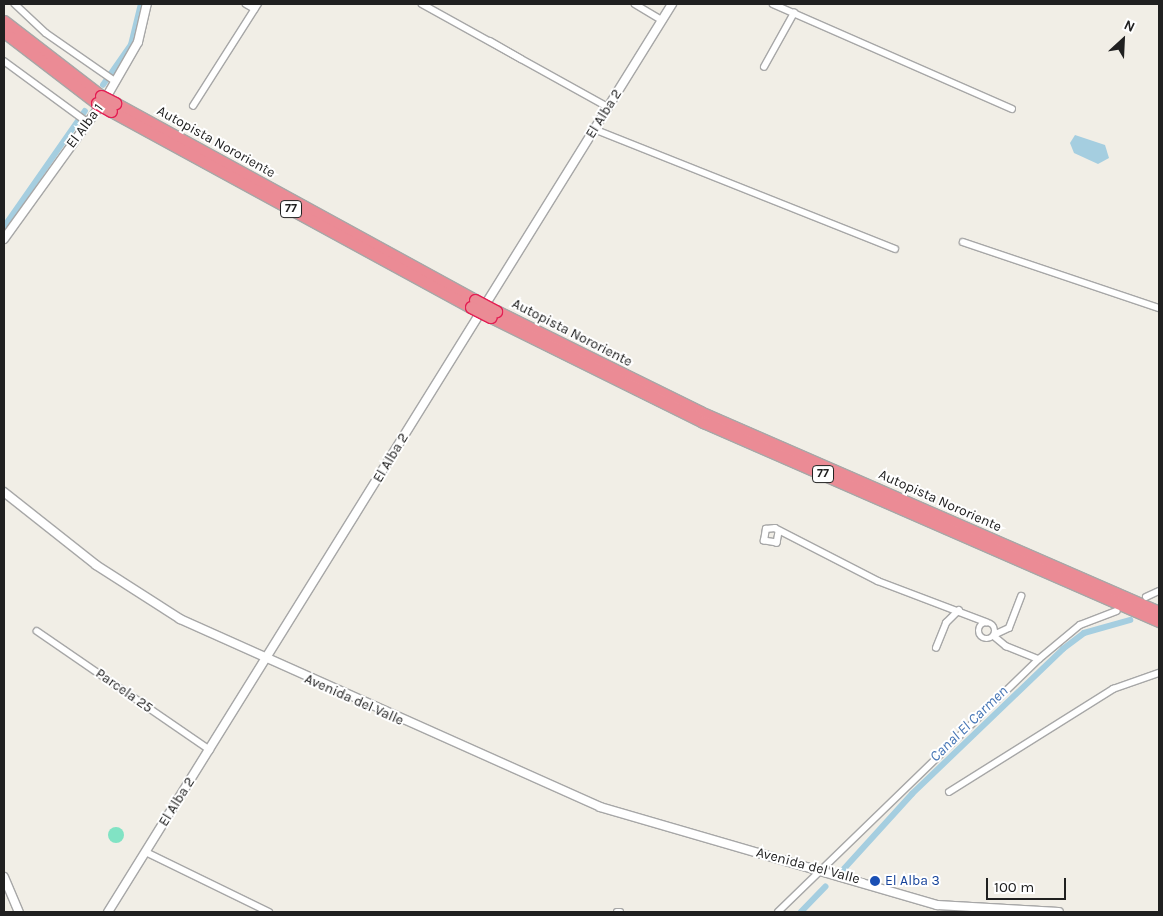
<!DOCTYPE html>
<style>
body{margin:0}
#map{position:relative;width:1163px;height:916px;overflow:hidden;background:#f1eee6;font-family:Karla,sans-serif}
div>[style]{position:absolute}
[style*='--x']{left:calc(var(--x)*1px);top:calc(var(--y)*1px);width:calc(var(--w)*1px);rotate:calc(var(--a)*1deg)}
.pitch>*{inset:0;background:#81e3c4}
.round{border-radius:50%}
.water>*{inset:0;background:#a5cee0}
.canal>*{height:5.5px;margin:-2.75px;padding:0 2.75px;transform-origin:2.75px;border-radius:2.75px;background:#a5cee0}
.roads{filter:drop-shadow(1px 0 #a7a7a7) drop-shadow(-1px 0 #a7a7a7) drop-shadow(0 1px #a7a7a7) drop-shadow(0 -1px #a7a7a7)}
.minor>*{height:5.5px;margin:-2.75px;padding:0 2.75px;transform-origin:2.75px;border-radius:2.75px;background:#fff}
.minor>.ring{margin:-2.75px;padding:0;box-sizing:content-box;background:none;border:5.5px solid #fff;border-radius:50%}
.tertiary>*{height:8px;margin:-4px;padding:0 4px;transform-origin:4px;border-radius:4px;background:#fff}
.motorway>*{height:11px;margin:-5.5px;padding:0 5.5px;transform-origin:5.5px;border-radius:5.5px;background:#eb8b95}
.bridges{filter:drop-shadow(1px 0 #e31e53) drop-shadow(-1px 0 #e31e53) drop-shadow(0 1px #e31e53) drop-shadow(0 -1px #e31e53)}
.motorway-bridge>*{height:11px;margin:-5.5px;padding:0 5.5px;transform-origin:5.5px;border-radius:5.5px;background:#eb8b95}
.dots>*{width:14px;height:14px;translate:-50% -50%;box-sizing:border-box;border:2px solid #fff;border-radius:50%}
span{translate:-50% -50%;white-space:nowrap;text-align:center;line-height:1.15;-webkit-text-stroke:4px #fff;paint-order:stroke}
.shield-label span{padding:1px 4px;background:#fff;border:1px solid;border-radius:4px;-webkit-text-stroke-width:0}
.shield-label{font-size:12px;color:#202020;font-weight:700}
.street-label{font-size:14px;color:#202020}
.transit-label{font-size:14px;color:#164399}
.left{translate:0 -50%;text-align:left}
.water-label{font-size:15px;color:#4776b5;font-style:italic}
.frame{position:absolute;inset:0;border:5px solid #202020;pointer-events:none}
.north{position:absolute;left:1098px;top:15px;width:50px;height:50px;-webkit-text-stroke:4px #fff;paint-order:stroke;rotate:25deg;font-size:14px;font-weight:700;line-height:20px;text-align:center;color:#202020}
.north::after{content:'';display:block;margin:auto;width:18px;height:22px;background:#202020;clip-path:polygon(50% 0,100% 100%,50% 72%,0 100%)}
.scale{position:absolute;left:986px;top:878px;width:80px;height:22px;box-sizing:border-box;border:2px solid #202020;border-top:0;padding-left:6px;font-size:15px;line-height:18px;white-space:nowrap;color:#202020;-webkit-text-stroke:4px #fff;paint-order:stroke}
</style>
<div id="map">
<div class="pitch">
<i class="round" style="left:108px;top:827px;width:16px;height:16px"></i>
</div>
<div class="water">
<i style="clip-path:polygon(1075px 135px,1105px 145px,1109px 158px,1098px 164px,1074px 153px,1070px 143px)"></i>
</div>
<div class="canal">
<i style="--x:103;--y:85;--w:49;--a:-55"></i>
<i style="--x:131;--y:45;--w:42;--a:-76.3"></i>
<i style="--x:4;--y:227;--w:141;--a:-55.1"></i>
<i style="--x:842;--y:871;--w:104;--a:-47.7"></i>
<i style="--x:912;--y:794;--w:209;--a:-43.8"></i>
<i style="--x:1063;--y:649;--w:26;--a:-37"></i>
<i style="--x:1084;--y:633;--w:48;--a:-15.8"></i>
<i style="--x:801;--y:912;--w:35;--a:-46"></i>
</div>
<div class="roads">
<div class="minor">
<i style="--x:15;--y:4;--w:42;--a:43.1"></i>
<i style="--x:46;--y:33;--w:84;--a:34.8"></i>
<i style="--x:246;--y:4;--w:10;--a:29"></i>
<i style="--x:422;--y:4;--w:213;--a:29"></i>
<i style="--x:635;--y:4;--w:31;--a:31"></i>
<i style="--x:773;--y:4;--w:261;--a:23.7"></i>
<i style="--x:490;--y:41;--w:36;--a:30"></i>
<i style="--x:4;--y:61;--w:102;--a:36.2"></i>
<i style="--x:764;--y:67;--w:62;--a:-60.9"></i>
<i style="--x:193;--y:106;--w:121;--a:-57.5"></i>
<i style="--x:594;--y:129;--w:324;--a:21.7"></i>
<i style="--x:963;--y:242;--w:207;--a:18.6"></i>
<i style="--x:779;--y:532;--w:11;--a:100"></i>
<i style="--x:777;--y:543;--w:13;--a:-171"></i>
<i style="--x:764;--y:541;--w:12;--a:-81"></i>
<i style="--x:766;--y:529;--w:9;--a:-6"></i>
<i style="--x:775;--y:528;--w:116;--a:27.2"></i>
<i style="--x:878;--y:581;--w:116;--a:20.8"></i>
<i style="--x:1146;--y:597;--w:14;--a:-25"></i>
<i class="ring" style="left:979px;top:623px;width:10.5px;height:10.5px"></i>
<i style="--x:37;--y:631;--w:210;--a:34.5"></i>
<i style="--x:996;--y:634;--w:14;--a:-25"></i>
<i style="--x:1009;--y:628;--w:34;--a:-69"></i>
<i style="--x:994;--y:636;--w:16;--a:40"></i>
<i style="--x:1006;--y:646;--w:35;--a:22"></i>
<i style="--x:936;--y:648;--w:27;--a:-68"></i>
<i style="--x:946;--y:623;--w:18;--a:-45"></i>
<i style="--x:949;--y:792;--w:194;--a:-32.1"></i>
<i style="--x:1113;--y:689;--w:49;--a:-19.2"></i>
<i style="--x:146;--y:852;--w:137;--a:26"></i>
<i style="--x:617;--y:912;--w:3;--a:0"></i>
<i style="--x:778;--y:912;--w:363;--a:-44.1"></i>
<i style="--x:1039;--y:659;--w:53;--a:-39.7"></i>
<i style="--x:1080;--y:625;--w:39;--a:-21"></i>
</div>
<div class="tertiary">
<i style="--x:4;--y:239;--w:176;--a:-54.2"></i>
<i style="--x:107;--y:96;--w:62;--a:-60.1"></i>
<i style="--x:138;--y:42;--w:39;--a:-77"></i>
<i style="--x:4;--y:492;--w:117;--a:38.4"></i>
<i style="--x:96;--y:565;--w:100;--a:32.7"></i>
<i style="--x:180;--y:619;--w:460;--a:24.1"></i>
<i style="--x:600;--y:807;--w:351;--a:16.2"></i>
<i style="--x:937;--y:905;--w:122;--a:3.3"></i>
<i style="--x:4;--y:877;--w:38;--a:67"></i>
<i style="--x:108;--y:912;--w:1069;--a:-58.15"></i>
</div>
<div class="motorway">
<i style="--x:4;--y:21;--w:123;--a:37.7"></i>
<i style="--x:4;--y:32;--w:117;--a:37.4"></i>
<i style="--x:115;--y:103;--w:410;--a:28.7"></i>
<i style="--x:111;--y:111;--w:410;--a:28.6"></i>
<i style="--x:496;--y:311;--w:228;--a:26.3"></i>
<i style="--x:700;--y:412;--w:501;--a:23.54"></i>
<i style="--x:491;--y:317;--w:237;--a:26.3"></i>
<i style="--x:703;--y:422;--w:498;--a:23.6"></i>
</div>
</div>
<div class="bridges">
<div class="motorway-bridge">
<i style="--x:101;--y:96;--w:16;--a:27"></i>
<i style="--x:97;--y:103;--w:16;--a:30"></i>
<i style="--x:475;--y:300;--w:24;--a:28"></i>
<i style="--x:471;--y:307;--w:22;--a:27"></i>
</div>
</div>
<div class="dots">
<i style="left:875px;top:881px;background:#1a4fb4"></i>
</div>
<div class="shield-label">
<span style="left:291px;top:209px">77</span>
<span style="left:823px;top:474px">77</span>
</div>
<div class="street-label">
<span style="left:604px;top:114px;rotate:-58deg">El Alba 2</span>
<span style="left:85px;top:126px;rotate:-53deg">El Alba 1</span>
<span style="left:216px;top:142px;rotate:29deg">Autopista Nororiente</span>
<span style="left:572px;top:333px;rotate:27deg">Autopista Nororiente</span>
<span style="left:391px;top:458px;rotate:-59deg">El Alba 2</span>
<span style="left:940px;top:501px;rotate:24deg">Autopista Nororiente</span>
<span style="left:124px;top:691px;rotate:35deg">Parcela 25</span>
<span style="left:354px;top:700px;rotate:24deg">Avenida del Valle</span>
<span style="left:177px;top:802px;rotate:-58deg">El Alba 2</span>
<span style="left:808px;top:866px;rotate:15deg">Avenida del Valle</span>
</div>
<div class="transit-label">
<span class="left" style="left:885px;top:881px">El Alba 3</span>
</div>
<div class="water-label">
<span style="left:969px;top:724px;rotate:-44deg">Canal El Carmen</span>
</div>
<div class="frame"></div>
<div class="north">N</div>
<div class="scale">100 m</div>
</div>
